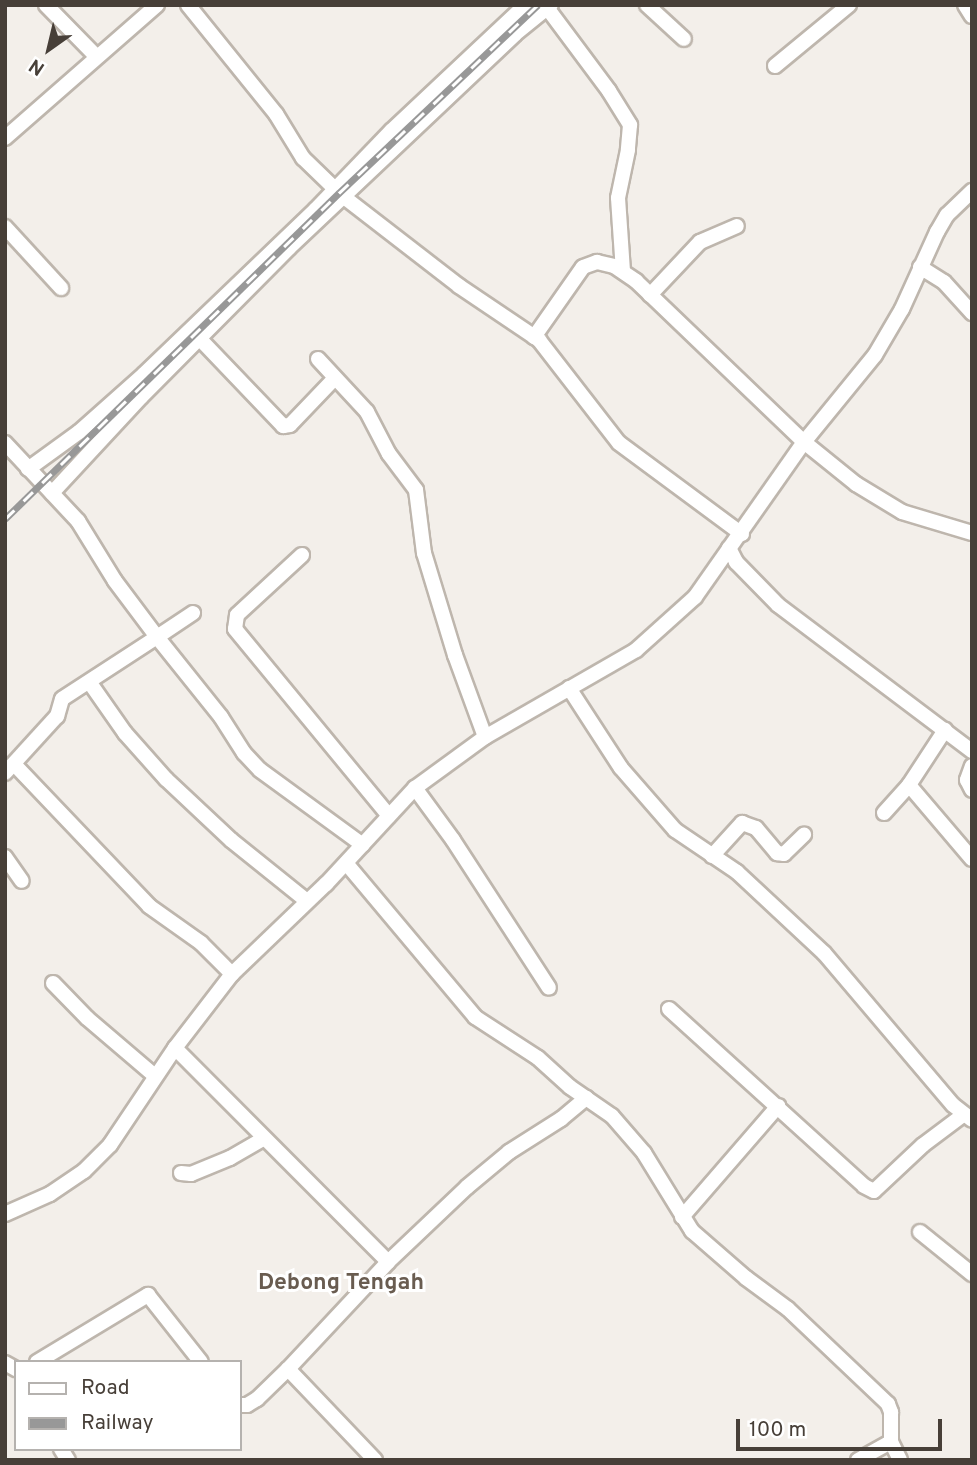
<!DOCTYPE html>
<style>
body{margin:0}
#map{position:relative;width:977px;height:1465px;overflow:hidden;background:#f3efea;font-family:Overpass,sans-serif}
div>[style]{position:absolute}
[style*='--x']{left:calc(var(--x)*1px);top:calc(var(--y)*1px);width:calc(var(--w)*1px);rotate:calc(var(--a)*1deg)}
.roads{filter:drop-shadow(2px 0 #beb6ad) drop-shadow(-2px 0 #beb6ad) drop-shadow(0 2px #beb6ad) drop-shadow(0 -2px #beb6ad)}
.street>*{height:14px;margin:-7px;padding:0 7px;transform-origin:7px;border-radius:7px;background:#fff}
.rail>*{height:7px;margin-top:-3.5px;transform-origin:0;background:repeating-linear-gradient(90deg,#fff 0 13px,#989898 0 26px);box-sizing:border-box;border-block:2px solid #989898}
span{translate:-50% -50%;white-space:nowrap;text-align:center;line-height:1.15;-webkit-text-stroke:6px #fff;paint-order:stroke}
.quarter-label{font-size:23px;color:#695c50;font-weight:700}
.frame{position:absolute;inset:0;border:7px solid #473f38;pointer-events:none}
.legend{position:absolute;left:14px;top:1360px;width:228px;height:91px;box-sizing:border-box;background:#fff;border:2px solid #b5b2af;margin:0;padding:9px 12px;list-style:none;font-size:21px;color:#473f38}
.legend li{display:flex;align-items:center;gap:14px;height:35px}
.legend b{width:35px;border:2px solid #b5b2af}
.north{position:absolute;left:14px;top:14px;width:70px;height:70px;-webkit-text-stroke:5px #fff;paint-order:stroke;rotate:214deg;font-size:19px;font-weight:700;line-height:28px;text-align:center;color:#473f38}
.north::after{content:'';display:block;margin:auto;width:24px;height:32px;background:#473f38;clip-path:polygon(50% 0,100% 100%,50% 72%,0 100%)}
.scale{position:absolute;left:736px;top:1419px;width:206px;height:32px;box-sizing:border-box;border:4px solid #473f38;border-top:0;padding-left:9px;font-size:21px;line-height:24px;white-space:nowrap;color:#473f38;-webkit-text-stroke:5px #fff;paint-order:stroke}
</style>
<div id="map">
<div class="roads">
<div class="street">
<i style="--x:46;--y:5;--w:71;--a:45.6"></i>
<i style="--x:188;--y:5;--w:140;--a:51.1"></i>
<i style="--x:276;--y:114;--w:52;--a:58.5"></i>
<i style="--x:303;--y:158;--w:45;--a:44.1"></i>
<i style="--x:545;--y:5;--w:107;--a:53.3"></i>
<i style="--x:609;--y:91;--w:40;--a:58"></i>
<i style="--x:630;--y:125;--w:25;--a:95"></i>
<i style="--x:628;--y:150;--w:49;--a:101.8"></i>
<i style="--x:618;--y:198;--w:73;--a:86.1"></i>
<i style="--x:647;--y:5;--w:50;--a:42.6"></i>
<i style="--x:965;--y:5;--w:13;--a:58"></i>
<i style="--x:775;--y:66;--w:96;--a:-39.5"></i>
<i style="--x:5;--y:138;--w:202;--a:-41.2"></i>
<i style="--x:344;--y:197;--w:145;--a:37.7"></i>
<i style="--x:459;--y:286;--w:97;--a:34"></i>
<i style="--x:539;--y:340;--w:130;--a:52.2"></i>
<i style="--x:619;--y:443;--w:153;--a:36.5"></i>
<i style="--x:5;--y:227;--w:83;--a:47.4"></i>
<i style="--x:920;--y:267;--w:28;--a:32"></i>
<i style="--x:944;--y:282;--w:42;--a:47.9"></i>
<i style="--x:650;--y:295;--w:73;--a:-46.7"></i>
<i style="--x:700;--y:242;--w:40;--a:-23.4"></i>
<i style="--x:534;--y:337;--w:85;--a:-55"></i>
<i style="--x:583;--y:267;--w:15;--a:-20"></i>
<i style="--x:597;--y:262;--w:17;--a:13"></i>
<i style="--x:614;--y:266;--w:27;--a:34"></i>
<i style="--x:636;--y:281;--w:233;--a:43.8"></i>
<i style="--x:804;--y:442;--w:67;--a:38.9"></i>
<i style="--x:856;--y:484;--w:54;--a:31.3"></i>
<i style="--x:902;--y:512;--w:73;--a:16.7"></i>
<i style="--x:199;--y:338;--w:122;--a:46.3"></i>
<i style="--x:283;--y:426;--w:7;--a:-8"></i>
<i style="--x:290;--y:425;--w:64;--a:-46.3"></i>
<i style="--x:318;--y:359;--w:72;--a:47.2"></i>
<i style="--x:367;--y:412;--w:47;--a:62.4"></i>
<i style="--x:389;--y:454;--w:45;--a:53.1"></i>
<i style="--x:416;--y:490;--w:64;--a:82.8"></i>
<i style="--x:424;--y:553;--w:107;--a:73.1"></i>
<i style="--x:455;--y:655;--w:87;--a:69.9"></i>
<i style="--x:5;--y:443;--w:107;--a:46.9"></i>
<i style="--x:78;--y:521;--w:70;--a:58.3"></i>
<i style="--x:115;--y:581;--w:70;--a:53.1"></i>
<i style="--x:157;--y:637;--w:113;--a:146.9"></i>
<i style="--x:62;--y:699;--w:18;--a:106"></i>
<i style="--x:57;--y:716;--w:77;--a:132.4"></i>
<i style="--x:28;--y:469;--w:63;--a:-36"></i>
<i style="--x:79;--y:432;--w:87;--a:-41.7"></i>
<i style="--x:144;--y:374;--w:238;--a:-43.8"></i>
<i style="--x:316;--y:209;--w:108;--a:-46.1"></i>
<i style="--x:391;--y:131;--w:184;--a:-43.2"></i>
<i style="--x:52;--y:493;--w:131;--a:-47.2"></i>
<i style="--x:141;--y:397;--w:210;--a:-45.2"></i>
<i style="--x:289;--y:248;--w:311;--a:-43.4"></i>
<i style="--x:515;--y:34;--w:46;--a:-38.9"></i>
<i style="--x:729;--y:548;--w:16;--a:63"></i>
<i style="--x:736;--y:562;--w:60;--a:45.7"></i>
<i style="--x:778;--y:605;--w:243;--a:37"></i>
<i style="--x:302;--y:555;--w:88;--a:137.3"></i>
<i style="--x:237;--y:615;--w:14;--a:98"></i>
<i style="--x:235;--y:629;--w:242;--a:50.5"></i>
<i style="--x:193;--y:613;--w:43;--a:146.3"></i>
<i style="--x:157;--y:637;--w:102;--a:51.3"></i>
<i style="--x:221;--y:717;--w:43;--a:57.4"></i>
<i style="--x:244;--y:753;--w:23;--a:47"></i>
<i style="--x:260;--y:770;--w:127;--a:36.1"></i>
<i style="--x:90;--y:683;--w:61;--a:55"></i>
<i style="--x:125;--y:733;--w:62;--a:48.3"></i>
<i style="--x:166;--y:779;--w:89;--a:43.2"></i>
<i style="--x:231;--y:840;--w:97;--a:38.8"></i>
<i style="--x:569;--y:688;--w:95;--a:57"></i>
<i style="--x:621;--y:768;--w:82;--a:48.9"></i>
<i style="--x:675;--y:830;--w:75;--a:34.1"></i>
<i style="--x:737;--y:872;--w:119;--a:43"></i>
<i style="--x:824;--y:953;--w:199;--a:49.7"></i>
<i style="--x:953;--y:1105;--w:24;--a:38"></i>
<i style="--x:14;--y:764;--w:196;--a:46.4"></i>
<i style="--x:149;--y:906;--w:64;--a:35.4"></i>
<i style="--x:201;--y:943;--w:44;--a:45"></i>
<i style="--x:972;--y:766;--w:15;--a:110"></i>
<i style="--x:967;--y:780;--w:11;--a:63"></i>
<i style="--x:909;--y:785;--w:97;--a:49.6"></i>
<i style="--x:415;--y:788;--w:64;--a:53.8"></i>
<i style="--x:453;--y:840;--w:176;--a:57"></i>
<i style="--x:884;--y:813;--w:38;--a:-48"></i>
<i style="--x:909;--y:785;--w:66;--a:-56.8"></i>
<i style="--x:712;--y:856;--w:45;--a:-47.7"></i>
<i style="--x:742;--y:823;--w:15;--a:20"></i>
<i style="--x:756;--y:828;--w:33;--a:50"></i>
<i style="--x:777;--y:853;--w:7;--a:8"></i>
<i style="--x:784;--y:854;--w:28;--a:-44"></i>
<i style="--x:5;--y:857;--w:29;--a:55"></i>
<i style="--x:346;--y:863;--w:201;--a:50"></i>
<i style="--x:475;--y:1017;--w:75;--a:33.1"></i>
<i style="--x:538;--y:1058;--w:43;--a:42.2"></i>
<i style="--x:570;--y:1087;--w:51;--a:34.6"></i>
<i style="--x:612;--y:1116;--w:49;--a:49.1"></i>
<i style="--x:644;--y:1153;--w:92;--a:58.4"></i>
<i style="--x:692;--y:1231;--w:72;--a:41"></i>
<i style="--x:746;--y:1278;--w:52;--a:36.4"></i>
<i style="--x:788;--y:1309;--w:138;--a:43.5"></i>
<i style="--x:888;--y:1404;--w:9;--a:69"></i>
<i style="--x:891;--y:1412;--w:30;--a:90"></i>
<i style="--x:891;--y:1442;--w:20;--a:63"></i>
<i style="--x:53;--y:983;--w:49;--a:45.8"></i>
<i style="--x:87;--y:1018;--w:89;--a:40.5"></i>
<i style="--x:669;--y:1009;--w:263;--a:42.2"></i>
<i style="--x:864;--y:1186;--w:11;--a:27"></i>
<i style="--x:874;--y:1191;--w:67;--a:-43.2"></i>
<i style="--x:923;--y:1145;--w:50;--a:-36.9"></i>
<i style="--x:175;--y:1048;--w:302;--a:45.1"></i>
<i style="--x:181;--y:1173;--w:10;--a:6"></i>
<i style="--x:191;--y:1174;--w:42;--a:-22.3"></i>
<i style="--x:230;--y:1158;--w:39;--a:-30"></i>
<i style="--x:5;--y:1214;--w:49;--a:-24"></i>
<i style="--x:50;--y:1194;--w:41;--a:-34.1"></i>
<i style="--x:84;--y:1171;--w:37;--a:-45"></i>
<i style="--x:110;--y:1145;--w:117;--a:-56.2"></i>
<i style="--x:175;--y:1048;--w:93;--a:-52.4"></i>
<i style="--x:232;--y:974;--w:130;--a:-43.8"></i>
<i style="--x:326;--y:884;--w:131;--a:-47.2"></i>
<i style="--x:415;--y:788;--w:87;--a:-36.1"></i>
<i style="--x:485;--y:737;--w:174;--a:-29.9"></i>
<i style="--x:636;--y:650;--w:79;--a:-41.9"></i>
<i style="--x:695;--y:597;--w:189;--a:-54.9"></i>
<i style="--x:804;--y:442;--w:112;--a:-50.8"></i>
<i style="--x:875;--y:355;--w:53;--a:-59.6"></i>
<i style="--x:902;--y:309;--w:85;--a:-65.6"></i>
<i style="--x:937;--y:232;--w:20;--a:-60"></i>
<i style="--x:947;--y:215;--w:35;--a:-44"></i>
<i style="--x:682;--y:1217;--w:147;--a:-49.1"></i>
<i style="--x:920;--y:1232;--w:67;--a:38.9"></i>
<i style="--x:37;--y:1362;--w:130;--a:-31.1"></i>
<i style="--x:148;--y:1295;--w:85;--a:51.7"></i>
<i style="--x:5;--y:1363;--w:13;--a:29"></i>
<i style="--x:240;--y:1405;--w:7;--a:0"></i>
<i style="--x:247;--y:1405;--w:12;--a:-31"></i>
<i style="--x:257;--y:1399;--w:43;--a:-44.1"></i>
<i style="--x:61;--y:1449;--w:13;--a:58"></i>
<i style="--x:375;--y:1460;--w:126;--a:-133.7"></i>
<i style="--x:288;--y:1369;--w:146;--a:-46.9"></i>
<i style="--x:388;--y:1262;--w:109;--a:-43.5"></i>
<i style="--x:467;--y:1187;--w:55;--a:-39.8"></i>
<i style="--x:509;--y:1152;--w:62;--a:-32.4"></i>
<i style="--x:561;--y:1119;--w:33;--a:-40"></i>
<i style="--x:858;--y:1460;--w:38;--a:-29"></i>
</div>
</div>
<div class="rail">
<i style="--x:5;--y:519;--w:467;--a:-44.3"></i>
<i style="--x:339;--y:193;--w:274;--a:-43.4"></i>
</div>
<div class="quarter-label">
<span style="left:341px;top:1284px">Debong Tengah</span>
</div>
<div class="frame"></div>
<ul class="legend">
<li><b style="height:9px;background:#fff"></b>Road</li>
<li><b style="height:9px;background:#989898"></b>Railway</li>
</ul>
<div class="north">N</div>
<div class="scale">100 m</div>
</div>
